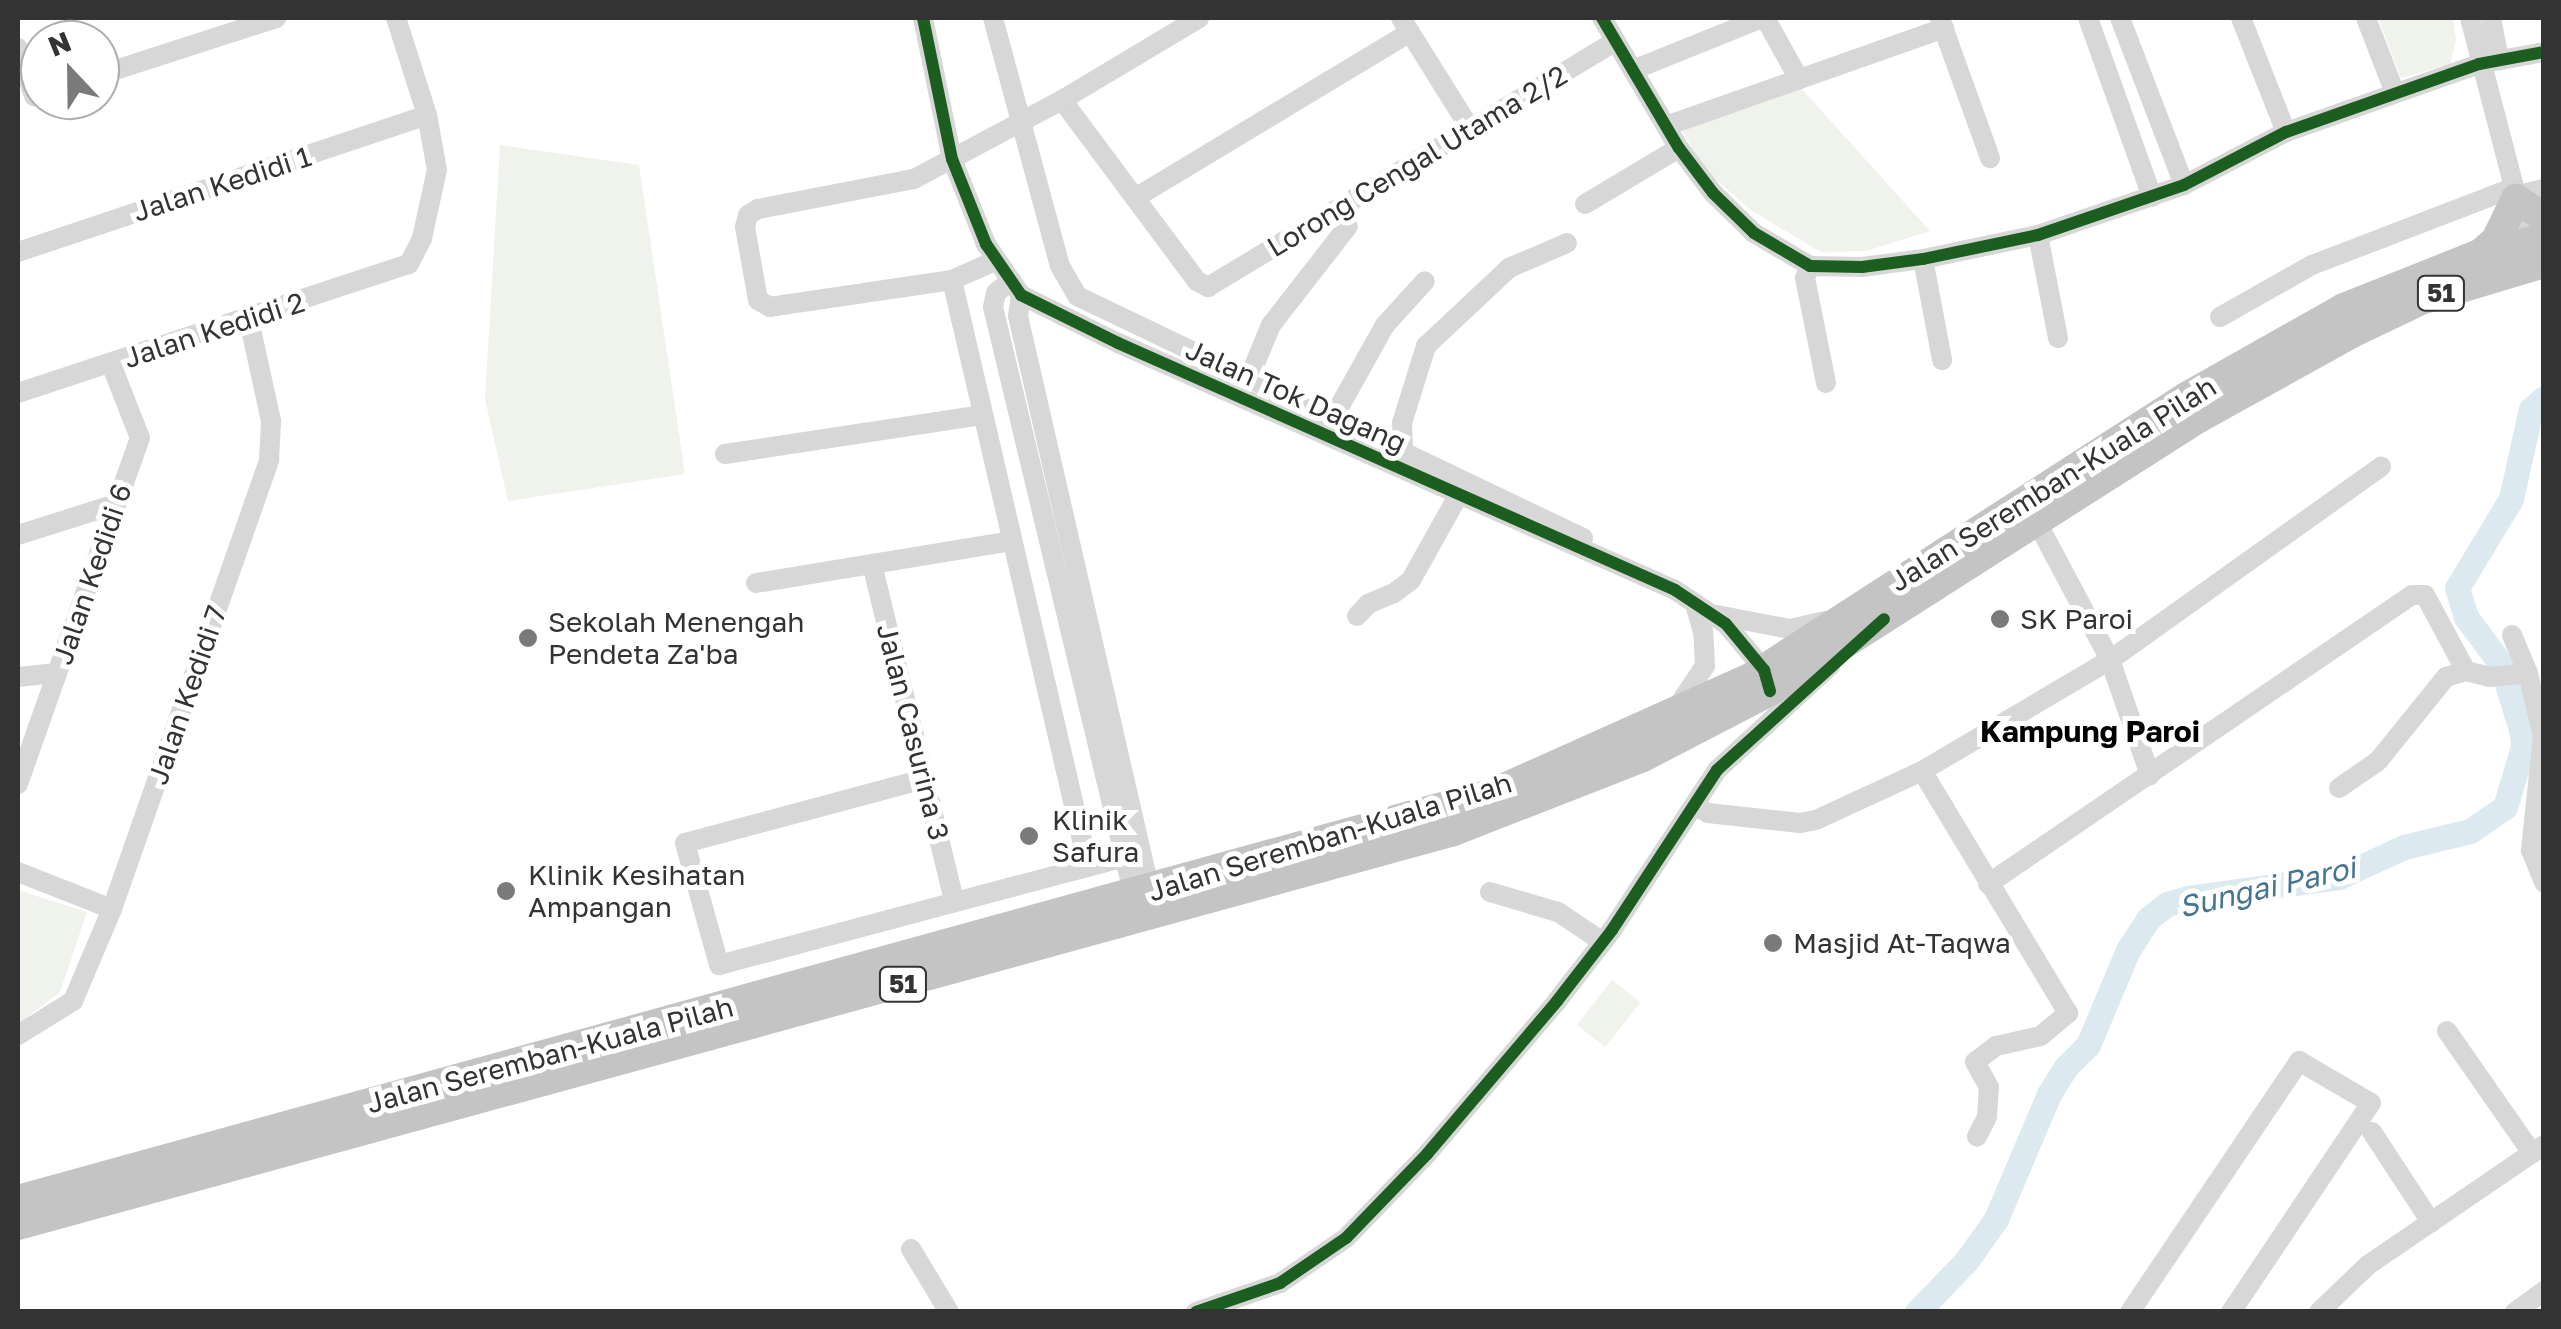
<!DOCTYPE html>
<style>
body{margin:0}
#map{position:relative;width:2561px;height:1329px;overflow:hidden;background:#fff;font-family:"Golos Text",sans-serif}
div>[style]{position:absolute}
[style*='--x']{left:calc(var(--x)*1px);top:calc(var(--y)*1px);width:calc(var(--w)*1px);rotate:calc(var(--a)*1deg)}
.green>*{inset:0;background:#f0f3ec;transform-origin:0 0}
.river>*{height:25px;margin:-12.5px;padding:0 12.5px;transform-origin:12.5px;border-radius:12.5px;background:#dde9f0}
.minor>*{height:20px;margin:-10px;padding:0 10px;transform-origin:10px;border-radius:10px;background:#d7d7d7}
.highway>*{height:30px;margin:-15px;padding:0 15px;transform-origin:15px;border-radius:15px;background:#c4c4c4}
.cycleway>*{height:12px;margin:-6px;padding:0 6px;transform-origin:6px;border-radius:6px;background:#1b5e20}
.dots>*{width:28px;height:28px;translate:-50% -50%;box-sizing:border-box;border:5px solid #fff;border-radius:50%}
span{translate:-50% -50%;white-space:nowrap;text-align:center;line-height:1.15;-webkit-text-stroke:10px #fff;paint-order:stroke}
.shield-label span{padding:2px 8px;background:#fff;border:2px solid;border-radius:8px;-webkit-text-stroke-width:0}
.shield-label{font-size:25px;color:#333;font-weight:700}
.street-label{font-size:28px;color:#333}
.poi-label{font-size:28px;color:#333}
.left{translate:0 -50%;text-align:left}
.neighbourhood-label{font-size:30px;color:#000;font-weight:700}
.water-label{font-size:30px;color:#46768f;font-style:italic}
.frame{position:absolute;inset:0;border:20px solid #333;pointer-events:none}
.north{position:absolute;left:20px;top:20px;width:100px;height:100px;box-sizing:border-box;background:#fff;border:2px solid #adadad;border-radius:50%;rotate:338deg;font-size:28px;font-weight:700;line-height:40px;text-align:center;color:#333}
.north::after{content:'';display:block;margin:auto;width:35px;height:45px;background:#7a7a7a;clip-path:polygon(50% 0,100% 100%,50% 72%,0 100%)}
</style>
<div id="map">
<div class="green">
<i style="clip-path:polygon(2378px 18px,2453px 18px,2456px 40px,2450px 64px,2401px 78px)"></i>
<i style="clip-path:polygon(1800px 87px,1930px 231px,1866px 251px,1821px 252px,1752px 211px,1707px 172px,1680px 128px)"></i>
<i style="clip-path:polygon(500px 145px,639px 165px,685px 474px,508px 501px,485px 399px)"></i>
<i style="clip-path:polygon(18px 890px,87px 912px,60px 992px,18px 1024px)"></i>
<i style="left:1612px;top:980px;width:36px;height:57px;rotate:38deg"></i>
</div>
<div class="river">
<i style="--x:1917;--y:1312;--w:72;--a:-46.1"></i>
<i style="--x:1967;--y:1260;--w:50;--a:-54.7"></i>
<i style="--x:1996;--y:1219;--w:136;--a:-67"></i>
<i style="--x:2049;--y:1094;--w:32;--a:-58"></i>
<i style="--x:2066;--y:1067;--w:31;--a:-45"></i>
<i style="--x:2088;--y:1045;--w:103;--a:-67.2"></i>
<i style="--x:2128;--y:950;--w:38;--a:-57"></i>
<i style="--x:2149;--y:918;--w:23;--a:-38"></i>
<i style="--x:2167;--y:904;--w:22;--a:-16"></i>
<i style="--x:2188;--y:898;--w:152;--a:-7.9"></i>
<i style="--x:2339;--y:877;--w:72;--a:-24.8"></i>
<i style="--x:2404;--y:847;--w:68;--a:-13.6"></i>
<i style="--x:2470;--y:831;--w:42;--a:-34.4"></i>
<i style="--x:2505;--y:807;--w:63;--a:-73.3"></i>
<i style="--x:2523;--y:747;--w:14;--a:-94"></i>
<i style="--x:2522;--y:733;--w:72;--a:-106.9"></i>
<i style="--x:2501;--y:664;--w:59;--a:-126.7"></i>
<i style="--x:2466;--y:617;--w:30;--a:-107"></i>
<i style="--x:2457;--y:588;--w:104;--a:-58.8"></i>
<i style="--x:2511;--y:499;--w:92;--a:-77.5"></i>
<i style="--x:2531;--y:409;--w:17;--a:-40"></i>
</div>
<div class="minor">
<i style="--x:923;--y:18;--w:144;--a:78.4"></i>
<i style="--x:952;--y:159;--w:92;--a:68.2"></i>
<i style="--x:986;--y:244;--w:62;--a:55.5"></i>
<i style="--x:1021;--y:295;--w:108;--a:26.3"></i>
<i style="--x:1118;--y:343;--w:609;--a:23.91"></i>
<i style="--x:1675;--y:590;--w:61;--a:33.7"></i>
<i style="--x:1726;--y:624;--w:60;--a:50.4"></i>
<i style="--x:1764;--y:670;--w:10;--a:73"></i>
<i style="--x:993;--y:18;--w:257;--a:74.9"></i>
<i style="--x:1060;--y:266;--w:34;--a:60"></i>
<i style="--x:1077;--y:296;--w:561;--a:25.56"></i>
<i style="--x:1401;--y:18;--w:128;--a:58"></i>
<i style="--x:1602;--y:18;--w:151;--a:59.4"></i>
<i style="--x:1679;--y:148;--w:56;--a:52.9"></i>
<i style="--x:1713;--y:193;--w:57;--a:44.3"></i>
<i style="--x:1754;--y:233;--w:65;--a:30.5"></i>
<i style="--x:1810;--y:266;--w:52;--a:1.1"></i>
<i style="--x:1862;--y:267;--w:62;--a:-7.5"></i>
<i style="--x:1923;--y:259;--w:117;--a:-11.8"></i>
<i style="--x:2038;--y:235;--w:154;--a:-18.9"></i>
<i style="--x:2184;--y:185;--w:115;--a:-27.5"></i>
<i style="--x:2286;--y:132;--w:205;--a:-19.4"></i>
<i style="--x:2479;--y:64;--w:66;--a:-10.5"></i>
<i style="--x:1765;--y:18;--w:70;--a:60.9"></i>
<i style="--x:2088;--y:18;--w:190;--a:70.3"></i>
<i style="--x:2120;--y:18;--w:179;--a:69"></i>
<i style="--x:2241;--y:18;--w:123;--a:68.5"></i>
<i style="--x:2366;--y:18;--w:80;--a:68.9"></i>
<i style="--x:2470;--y:18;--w:243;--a:75.4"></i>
<i style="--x:2491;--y:18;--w:42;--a:79"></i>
<i style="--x:1940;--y:19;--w:148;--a:70.2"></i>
<i style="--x:18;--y:48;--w:51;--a:71.6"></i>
<i style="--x:1633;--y:70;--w:139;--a:-22"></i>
<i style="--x:100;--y:75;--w:185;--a:-17.9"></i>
<i style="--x:1062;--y:100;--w:226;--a:53.3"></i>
<i style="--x:1197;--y:281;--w:13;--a:29"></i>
<i style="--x:1208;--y:287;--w:476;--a:-31.1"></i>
<i style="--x:1666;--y:126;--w:295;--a:-19.4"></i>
<i style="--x:2515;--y:196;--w:30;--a:-14"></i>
<i style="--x:1135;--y:198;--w:321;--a:-31.1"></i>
<i style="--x:1585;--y:204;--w:109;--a:-30.8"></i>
<i style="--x:2038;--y:235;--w:105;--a:79"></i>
<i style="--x:18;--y:252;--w:431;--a:-18.5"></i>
<i style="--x:1923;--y:259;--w:103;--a:79.3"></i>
<i style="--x:995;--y:261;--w:47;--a:156.2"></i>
<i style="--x:952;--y:280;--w:184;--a:171.6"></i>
<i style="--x:770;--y:307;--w:14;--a:-150"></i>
<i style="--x:758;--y:300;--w:74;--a:-100.1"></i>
<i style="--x:745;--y:227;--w:12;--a:-76"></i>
<i style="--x:748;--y:215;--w:12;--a:-31"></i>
<i style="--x:758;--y:209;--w:159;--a:-10.9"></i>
<i style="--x:914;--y:179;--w:168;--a:-28.1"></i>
<i style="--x:1062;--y:100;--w:160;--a:-30.9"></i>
<i style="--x:1810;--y:266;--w:13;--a:113"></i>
<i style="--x:1805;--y:278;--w:107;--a:78.7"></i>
<i style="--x:952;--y:280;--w:602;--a:76.93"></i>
<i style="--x:1009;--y:282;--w:17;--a:140"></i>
<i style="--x:996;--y:293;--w:14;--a:102"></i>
<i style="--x:993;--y:307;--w:606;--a:76.54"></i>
<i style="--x:1021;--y:295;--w:21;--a:98"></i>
<i style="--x:1018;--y:316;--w:590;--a:77.07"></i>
<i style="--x:2220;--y:317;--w:106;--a:-29.5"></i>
<i style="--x:2312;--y:265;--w:215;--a:-21"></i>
<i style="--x:1249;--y:378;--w:57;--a:-67.5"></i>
<i style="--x:1271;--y:325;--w:125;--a:-52.1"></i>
<i style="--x:18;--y:393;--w:412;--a:-18.3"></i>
<i style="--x:409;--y:264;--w:29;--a:-63"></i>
<i style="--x:422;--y:238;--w:70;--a:-77.6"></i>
<i style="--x:437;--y:170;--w:56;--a:-100.3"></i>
<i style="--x:427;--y:115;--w:102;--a:-107.7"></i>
<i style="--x:1333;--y:418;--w:107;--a:-60.8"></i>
<i style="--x:1385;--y:325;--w:59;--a:-47.7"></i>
<i style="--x:1403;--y:450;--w:27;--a:-92"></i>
<i style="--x:1402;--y:423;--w:81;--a:-72.7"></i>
<i style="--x:1426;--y:346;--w:114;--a:-43.2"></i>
<i style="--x:1509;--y:268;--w:63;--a:-23.3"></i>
<i style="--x:725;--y:454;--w:261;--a:-8.6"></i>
<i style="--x:2032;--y:513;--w:166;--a:62"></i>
<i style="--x:2110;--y:660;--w:122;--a:70.8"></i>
<i style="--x:18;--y:535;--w:103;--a:-17.6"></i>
<i style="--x:872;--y:564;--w:347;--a:76.3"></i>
<i style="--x:756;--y:583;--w:260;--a:-9.3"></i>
<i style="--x:1717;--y:615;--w:74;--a:10.9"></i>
<i style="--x:1790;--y:629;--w:36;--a:-13"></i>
<i style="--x:1357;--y:616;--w:16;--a:-47"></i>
<i style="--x:1368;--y:604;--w:28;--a:-23"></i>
<i style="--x:1394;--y:593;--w:21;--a:-37"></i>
<i style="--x:1411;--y:580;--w:96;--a:-60.8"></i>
<i style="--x:2512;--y:635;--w:41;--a:67.2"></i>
<i style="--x:2528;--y:673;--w:66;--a:76.8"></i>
<i style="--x:2543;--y:737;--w:114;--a:96.1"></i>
<i style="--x:2531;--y:850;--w:35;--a:68"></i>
<i style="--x:18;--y:677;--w:39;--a:-6"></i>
<i style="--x:1678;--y:706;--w:48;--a:-56"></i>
<i style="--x:1705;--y:666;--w:34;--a:-93"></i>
<i style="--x:1703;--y:632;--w:29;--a:-106"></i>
<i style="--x:1922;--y:771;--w:283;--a:58.9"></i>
<i style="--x:2068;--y:1013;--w:35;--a:140"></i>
<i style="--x:2041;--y:1036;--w:46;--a:167.5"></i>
<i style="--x:1996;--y:1046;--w:26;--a:143"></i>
<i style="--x:1975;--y:1062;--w:29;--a:61"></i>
<i style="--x:1989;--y:1087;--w:30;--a:94"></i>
<i style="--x:1987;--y:1117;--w:22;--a:117"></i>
<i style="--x:924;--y:779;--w:247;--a:165"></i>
<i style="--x:685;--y:843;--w:127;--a:74.4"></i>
<i style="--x:719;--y:965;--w:419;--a:-14.9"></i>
<i style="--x:18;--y:784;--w:367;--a:-70.6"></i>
<i style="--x:140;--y:438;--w:79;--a:-111.4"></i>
<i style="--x:2339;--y:788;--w:47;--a:-34.7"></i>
<i style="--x:2378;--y:761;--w:108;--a:-51"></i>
<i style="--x:2446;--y:677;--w:21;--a:-17"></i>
<i style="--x:2466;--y:671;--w:25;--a:14"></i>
<i style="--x:2490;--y:677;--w:38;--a:-6"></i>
<i style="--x:1695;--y:806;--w:15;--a:28"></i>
<i style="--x:1708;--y:813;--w:93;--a:6.2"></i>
<i style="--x:1800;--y:823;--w:16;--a:-11"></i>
<i style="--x:1816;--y:820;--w:117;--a:-24.8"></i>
<i style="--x:1922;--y:771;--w:218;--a:-30.6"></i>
<i style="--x:2110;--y:660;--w:333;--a:-35.5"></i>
<i style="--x:18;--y:872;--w:101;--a:21.5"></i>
<i style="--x:1988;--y:884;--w:513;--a:-34.28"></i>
<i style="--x:2412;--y:595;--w:13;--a:0"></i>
<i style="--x:2425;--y:595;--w:86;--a:61.7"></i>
<i style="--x:1490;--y:892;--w:71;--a:16.4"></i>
<i style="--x:1558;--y:912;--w:54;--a:33.7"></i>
<i style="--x:2447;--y:1031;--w:149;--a:55.1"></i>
<i style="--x:18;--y:1035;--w:65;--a:-31.7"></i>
<i style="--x:73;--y:1001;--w:100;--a:-67"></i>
<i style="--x:112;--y:909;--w:476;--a:-70.7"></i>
<i style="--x:269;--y:460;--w:39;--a:-87"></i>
<i style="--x:271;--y:421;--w:103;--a:-102.3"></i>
<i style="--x:2372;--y:1132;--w:108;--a:56.8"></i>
<i style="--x:911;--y:1249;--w:74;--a:58.9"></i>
<i style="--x:1196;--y:1312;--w:89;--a:-19"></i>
<i style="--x:1280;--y:1283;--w:80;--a:-34.3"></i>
<i style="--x:1346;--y:1238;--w:117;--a:-46"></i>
<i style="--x:1427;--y:1154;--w:201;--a:-49.6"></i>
<i style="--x:1557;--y:1001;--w:90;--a:-52.2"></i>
<i style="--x:1612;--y:930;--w:191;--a:-56.7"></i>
<i style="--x:1717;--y:770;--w:154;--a:-42.6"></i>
<i style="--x:2130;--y:1312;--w:303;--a:-56"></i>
<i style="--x:2299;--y:1061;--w:83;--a:30.3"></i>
<i style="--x:2371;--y:1103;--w:252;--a:123.8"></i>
<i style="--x:2319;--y:1312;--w:68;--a:-43.8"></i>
<i style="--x:2368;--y:1265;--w:213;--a:-34.3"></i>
<i style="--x:2515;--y:1312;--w:36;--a:-36"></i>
</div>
<div class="highway">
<i style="--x:2480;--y:254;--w:21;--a:-41"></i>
<i style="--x:2496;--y:240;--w:46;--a:-64"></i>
<i style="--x:2516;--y:199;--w:33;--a:33"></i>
<i style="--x:18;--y:1200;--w:1530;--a:-15.43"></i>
<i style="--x:1493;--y:793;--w:284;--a:-24.1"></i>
<i style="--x:1752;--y:677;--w:516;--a:-32.83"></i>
<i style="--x:2186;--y:397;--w:181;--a:-29.4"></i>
<i style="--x:2344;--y:308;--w:146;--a:-21.7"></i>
<i style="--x:2480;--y:254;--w:66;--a:-14"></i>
<i style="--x:18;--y:1225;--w:1486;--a:-15.34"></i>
<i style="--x:1451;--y:832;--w:204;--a:-21.3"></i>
<i style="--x:1641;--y:758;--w:145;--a:-27.4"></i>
<i style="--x:1770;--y:691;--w:506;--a:-32.5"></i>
<i style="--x:2197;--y:419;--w:177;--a:-29"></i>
<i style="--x:2352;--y:333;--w:76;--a:-25.6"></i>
<i style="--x:2421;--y:300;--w:128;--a:-16.7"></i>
</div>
<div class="cycleway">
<i style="--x:923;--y:18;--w:144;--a:78.4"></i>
<i style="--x:952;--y:159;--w:92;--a:68.2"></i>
<i style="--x:986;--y:244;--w:62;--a:55.5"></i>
<i style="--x:1021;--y:295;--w:108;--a:26.3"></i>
<i style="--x:1118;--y:343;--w:609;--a:23.91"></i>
<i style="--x:1675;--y:590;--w:61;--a:33.7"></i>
<i style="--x:1726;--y:624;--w:60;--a:50.4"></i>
<i style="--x:1764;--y:670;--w:22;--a:74"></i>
<i style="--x:1602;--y:18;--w:151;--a:59.4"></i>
<i style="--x:1679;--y:148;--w:56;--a:52.9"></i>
<i style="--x:1713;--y:193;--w:57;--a:44.3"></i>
<i style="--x:1754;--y:233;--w:65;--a:30.5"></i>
<i style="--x:1810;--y:266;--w:52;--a:1.1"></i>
<i style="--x:1862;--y:267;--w:62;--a:-7.5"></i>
<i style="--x:1923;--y:259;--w:117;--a:-11.8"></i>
<i style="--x:2038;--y:235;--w:154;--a:-18.9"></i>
<i style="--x:2184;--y:185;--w:115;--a:-27.5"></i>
<i style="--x:2286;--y:132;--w:205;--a:-19.4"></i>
<i style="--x:2479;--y:64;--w:66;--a:-10.5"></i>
<i style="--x:1196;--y:1312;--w:89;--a:-19"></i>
<i style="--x:1280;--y:1283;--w:80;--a:-34.3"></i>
<i style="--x:1346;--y:1238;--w:117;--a:-46"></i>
<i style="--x:1427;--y:1154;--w:201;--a:-49.6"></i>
<i style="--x:1557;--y:1001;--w:90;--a:-52.2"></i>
<i style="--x:1612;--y:930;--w:191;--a:-56.7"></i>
<i style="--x:1717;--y:770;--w:225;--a:-42.1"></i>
</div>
<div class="dots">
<i style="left:2000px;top:619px;background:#7a7a7a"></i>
<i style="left:528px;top:638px;background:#7a7a7a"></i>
<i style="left:1029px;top:836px;background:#7a7a7a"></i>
<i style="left:506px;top:891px;background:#7a7a7a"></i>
<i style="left:1773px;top:943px;background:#7a7a7a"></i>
</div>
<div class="shield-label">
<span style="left:2441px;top:293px">51</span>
<span style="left:903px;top:984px">51</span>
</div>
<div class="street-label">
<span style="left:1417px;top:161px;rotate:-31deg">Lorong Cengal Utama 2/2</span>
<span style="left:222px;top:184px;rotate:-18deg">Jalan Kedidi 1</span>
<span style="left:214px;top:330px;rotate:-18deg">Jalan Kedidi 2</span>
<span style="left:1296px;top:396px;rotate:24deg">Jalan Tok Dagang</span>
<span style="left:2053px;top:484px;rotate:-32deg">Jalan Seremban-Kuala Pilah</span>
<span style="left:92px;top:574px;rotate:-71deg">Jalan Kedidi 6</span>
<span style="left:187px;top:695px;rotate:-71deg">Jalan Kedidi 7</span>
<span style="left:913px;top:732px;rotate:76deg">Jalan Casurina 3</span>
<span style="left:1330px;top:837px;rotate:-17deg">Jalan Seremban-Kuala Pilah</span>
<span style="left:550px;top:1055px;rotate:-15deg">Jalan Seremban-Kuala Pilah</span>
</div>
<div class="poi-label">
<span class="left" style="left:2020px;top:619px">SK Paroi</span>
<span class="left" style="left:548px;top:638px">Sekolah Menengah<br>Pendeta Za'ba</span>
<span class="left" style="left:1052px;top:836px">Klinik<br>Safura</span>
<span class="left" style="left:528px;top:891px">Klinik Kesihatan<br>Ampangan</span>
<span class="left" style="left:1793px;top:943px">Masjid At-Taqwa</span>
</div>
<div class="neighbourhood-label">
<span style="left:2090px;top:731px">Kampung Paroi</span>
</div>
<div class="water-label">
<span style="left:2267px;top:887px;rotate:-13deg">Sungai Paroi</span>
</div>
<div class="frame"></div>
<div class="north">N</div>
</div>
